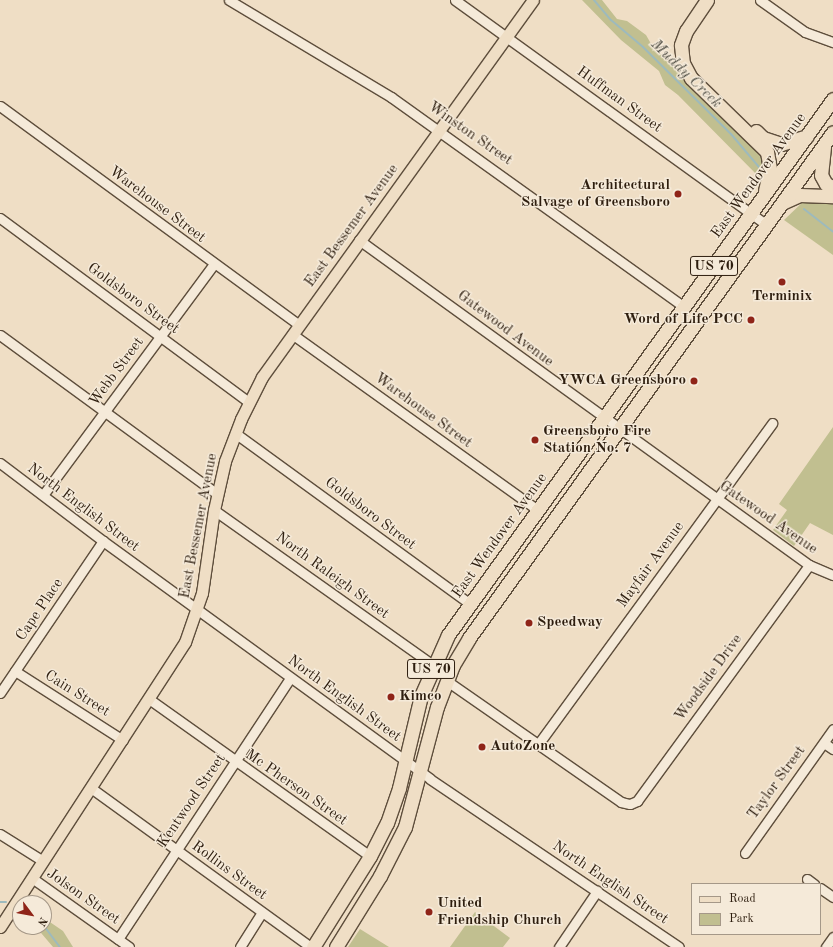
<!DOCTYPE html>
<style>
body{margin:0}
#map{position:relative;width:833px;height:947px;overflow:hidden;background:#efdec5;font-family:"Old Standard TT",serif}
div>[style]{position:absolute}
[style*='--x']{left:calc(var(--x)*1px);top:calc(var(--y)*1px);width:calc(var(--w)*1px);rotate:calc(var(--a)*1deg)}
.green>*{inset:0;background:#c1bf90}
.stream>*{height:2px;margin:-1px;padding:0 1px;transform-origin:1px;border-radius:1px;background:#9dbabd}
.roads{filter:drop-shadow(1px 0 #5e4e3c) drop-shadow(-1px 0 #5e4e3c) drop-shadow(0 1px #5e4e3c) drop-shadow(0 -1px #5e4e3c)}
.minor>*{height:9px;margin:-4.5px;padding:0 4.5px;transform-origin:4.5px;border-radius:4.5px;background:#f5ead9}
.major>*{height:11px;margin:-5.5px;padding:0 5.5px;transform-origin:5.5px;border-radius:5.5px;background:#efdec5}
.highway>*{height:13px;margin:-6.5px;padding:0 6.5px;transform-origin:6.5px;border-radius:6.5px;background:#efdec5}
.dots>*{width:11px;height:11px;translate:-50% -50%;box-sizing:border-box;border:2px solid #f5ead9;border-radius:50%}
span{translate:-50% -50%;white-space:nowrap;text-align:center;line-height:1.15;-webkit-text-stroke:3px #f5ead9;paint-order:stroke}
.shield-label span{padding:1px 3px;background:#f5ead9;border:1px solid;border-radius:3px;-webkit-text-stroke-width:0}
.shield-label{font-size:14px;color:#2e1e0f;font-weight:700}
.street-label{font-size:15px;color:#2e1e0f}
.poi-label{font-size:15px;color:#2e1e0f;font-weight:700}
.right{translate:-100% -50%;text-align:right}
.left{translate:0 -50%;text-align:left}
.water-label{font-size:16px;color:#4f4d43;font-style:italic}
.legend{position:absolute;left:691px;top:883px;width:130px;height:52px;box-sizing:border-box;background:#f5ead9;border:1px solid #a59888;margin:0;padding:5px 7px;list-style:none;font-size:12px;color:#2e1e0f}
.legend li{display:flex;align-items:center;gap:8px;height:20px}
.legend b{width:20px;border:1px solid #a59888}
.north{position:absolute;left:12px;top:895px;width:40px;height:40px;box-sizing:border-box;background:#f5ead9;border:1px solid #a59888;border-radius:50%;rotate:122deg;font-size:11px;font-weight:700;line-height:16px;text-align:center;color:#2e1e0f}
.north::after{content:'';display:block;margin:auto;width:14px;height:18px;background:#8f2418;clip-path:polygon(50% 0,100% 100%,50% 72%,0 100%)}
</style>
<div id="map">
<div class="green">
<i style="clip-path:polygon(582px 0,602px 0,617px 19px,627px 21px,646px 35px,654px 49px,671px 61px,677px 59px,761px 150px,765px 166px,762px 180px,678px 95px,665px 85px,659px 71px,621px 40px)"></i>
<i style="clip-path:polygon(806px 199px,833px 202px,833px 255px,784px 220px)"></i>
<i style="clip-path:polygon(833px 427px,833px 535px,810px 523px,794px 546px,773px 530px,787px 510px,779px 504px)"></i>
<i style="clip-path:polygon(475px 912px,510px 938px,503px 947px,450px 947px)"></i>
<i style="clip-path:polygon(44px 918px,63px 931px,73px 947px,53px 947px,36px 927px,44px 927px)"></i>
<i style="clip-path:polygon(360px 929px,389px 947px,348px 947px)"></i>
</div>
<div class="stream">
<i style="--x:594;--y:0;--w:26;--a:50"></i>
<i style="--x:611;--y:20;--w:42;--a:40.2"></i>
<i style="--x:643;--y:47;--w:124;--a:44.7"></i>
<i style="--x:731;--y:134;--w:43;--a:49.7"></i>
<i style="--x:804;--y:209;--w:37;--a:38"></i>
<i style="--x:0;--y:902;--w:6;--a:0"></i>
<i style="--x:44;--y:926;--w:26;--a:53"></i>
</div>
<div class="roads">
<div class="minor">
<i style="--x:229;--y:0;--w:189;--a:30.9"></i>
<i style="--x:391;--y:97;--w:360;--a:35.6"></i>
<i style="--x:455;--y:0;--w:383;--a:35.8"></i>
<i style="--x:760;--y:0;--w:55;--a:35.4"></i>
<i style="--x:805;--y:32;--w:30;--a:20"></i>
<i style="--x:0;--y:106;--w:371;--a:36.2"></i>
<i style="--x:0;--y:218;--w:310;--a:36.5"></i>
<i style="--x:359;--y:240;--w:555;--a:35.84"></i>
<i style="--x:809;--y:565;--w:26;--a:23"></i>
<i style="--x:292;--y:334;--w:302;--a:35.6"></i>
<i style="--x:0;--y:335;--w:269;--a:36.2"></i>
<i style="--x:235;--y:433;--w:291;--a:36"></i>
<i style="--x:0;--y:463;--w:129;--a:37.1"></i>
<i style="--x:103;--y:541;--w:404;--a:36"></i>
<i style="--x:430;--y:779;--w:300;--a:34"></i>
<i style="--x:43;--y:495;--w:287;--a:-53.5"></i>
<i style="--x:214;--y:510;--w:268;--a:35.3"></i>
<i style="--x:15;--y:671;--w:128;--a:32.6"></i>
<i style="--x:447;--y:681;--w:212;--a:34.8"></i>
<i style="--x:621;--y:802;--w:9;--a:13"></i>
<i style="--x:630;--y:804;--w:8;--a:-23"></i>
<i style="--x:637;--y:801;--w:292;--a:-53.9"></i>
<i style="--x:0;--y:693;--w:184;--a:-55.9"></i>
<i style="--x:149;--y:699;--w:271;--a:35.4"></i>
<i style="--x:539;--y:743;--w:396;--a:-53.9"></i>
<i style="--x:824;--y:743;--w:11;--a:34"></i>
<i style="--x:91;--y:788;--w:271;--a:35.9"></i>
<i style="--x:0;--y:834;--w:51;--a:32.1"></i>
<i style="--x:745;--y:853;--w:152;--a:-54.6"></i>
<i style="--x:32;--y:878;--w:119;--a:35.4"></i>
<i style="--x:807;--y:879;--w:9;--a:36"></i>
<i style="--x:820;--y:888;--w:16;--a:35"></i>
<i style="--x:118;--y:939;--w:313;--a:-56.6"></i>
<i style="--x:240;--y:947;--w:41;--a:-57.8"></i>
<i style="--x:559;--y:947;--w:68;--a:-55.8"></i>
<i style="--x:826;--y:947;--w:12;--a:-55"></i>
</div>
<div class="major">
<i style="--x:0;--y:927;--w:340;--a:-57"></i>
<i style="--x:185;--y:642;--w:52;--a:-70.9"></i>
<i style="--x:202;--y:593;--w:84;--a:-81.8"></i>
<i style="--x:214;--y:510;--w:50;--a:-77.3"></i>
<i style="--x:225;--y:461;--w:45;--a:-69.1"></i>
<i style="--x:241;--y:419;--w:47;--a:-63.4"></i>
<i style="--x:262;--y:377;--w:464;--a:-54.3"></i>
</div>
<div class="highway">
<i style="--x:707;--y:0;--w:37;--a:124"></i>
<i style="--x:686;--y:31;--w:15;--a:110"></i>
<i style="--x:681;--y:45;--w:18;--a:84"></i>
<i style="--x:683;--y:63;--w:17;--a:62"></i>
<i style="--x:691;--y:78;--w:106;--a:44.2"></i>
<i style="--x:767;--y:152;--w:17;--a:80"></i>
<i style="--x:770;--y:169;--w:22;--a:103"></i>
<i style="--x:756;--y:131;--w:10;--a:45"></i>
<i style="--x:763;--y:138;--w:19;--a:18"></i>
<i style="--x:781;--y:144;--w:27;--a:-17"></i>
<i style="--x:824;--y:147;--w:28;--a:96"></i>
<i style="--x:821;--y:175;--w:10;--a:61"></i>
<i style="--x:826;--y:184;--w:8;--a:23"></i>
<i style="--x:784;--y:202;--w:17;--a:-24"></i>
<i style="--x:800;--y:195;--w:33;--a:2"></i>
<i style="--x:313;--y:947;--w:107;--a:-57.9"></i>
<i style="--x:370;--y:856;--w:37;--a:-63"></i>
<i style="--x:387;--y:823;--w:37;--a:-71"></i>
<i style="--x:399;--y:788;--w:95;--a:-76.6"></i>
<i style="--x:421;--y:696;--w:67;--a:-66.1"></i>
<i style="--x:448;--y:635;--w:660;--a:-54.31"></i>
<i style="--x:336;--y:947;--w:84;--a:-58.2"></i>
<i style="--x:380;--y:876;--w:55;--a:-63"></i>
<i style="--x:405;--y:827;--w:124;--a:-75.1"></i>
<i style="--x:437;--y:707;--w:45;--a:-69.1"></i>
<i style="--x:453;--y:665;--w:31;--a:-59"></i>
<i style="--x:469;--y:638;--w:623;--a:-54.27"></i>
</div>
</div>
<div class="dots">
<i style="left:678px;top:194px;background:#8f2418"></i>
<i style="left:782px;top:282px;background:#8f2418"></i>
<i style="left:751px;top:320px;background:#8f2418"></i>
<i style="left:694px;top:381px;background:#8f2418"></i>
<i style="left:535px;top:440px;background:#8f2418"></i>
<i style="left:529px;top:623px;background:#8f2418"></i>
<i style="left:391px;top:697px;background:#8f2418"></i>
<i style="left:482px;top:747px;background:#8f2418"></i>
<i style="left:429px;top:912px;background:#8f2418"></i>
</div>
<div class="shield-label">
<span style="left:714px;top:266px">US 70</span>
<span style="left:431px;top:669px">US 70</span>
</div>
<div class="street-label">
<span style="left:619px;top:100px;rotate:36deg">Huffman Street</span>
<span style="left:470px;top:134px;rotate:35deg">Winston Street</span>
<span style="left:759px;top:176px;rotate:-54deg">East Wendover Avenue</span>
<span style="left:157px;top:205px;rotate:37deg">Warehouse Street</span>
<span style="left:352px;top:226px;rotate:-54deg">East Bessemer Avenue</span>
<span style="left:133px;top:299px;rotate:36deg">Goldsboro Street</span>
<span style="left:505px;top:329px;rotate:37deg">Gatewood Avenue</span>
<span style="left:117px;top:372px;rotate:-54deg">Webb Street</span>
<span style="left:423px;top:411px;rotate:36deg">Warehouse Street</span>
<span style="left:83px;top:508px;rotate:37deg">North English Street</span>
<span style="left:370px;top:514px;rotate:37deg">Goldsboro Street</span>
<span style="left:768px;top:518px;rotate:35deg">Gatewood Avenue</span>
<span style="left:199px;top:526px;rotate:-79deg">East Bessemer Avenue</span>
<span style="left:500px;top:536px;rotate:-54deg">East Wendover Avenue</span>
<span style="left:651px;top:565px;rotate:-54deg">Mayfair Avenue</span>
<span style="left:332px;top:576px;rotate:36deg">North Raleigh Street</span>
<span style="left:40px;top:610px;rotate:-56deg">Cape Place</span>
<span style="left:709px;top:678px;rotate:-54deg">Woodside Drive</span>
<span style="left:77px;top:694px;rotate:32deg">Cain Street</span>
<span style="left:344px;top:699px;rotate:36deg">North English Street</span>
<span style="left:777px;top:783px;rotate:-54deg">Taylor Street</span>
<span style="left:296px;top:788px;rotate:35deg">Mc Pherson Street</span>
<span style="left:192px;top:801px;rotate:-56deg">Kentwood Street</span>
<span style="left:229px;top:871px;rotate:36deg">Rollins Street</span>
<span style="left:610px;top:883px;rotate:34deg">North English Street</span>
<span style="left:83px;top:897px;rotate:35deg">Jolson Street</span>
</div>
<div class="poi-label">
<span class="right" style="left:670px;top:194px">Architectural<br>Salvage of Greensboro</span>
<span style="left:782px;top:297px">Terminix</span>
<span class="right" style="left:743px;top:320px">Word of Life PCC</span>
<span class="right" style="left:686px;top:381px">YWCA Greensboro</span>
<span class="left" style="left:543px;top:440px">Greensboro Fire<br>Station No. 7</span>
<span class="left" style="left:537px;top:623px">Speedway</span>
<span class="left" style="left:399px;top:697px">Kimco</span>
<span class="left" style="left:490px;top:747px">AutoZone</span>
<span class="left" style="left:437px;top:912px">United<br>Friendship Church</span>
</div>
<div class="water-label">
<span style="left:686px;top:74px;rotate:44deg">Muddy Creek</span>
</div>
<ul class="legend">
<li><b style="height:5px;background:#efdec5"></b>Road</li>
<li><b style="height:11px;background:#c1bf90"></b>Park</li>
</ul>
<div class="north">N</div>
</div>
